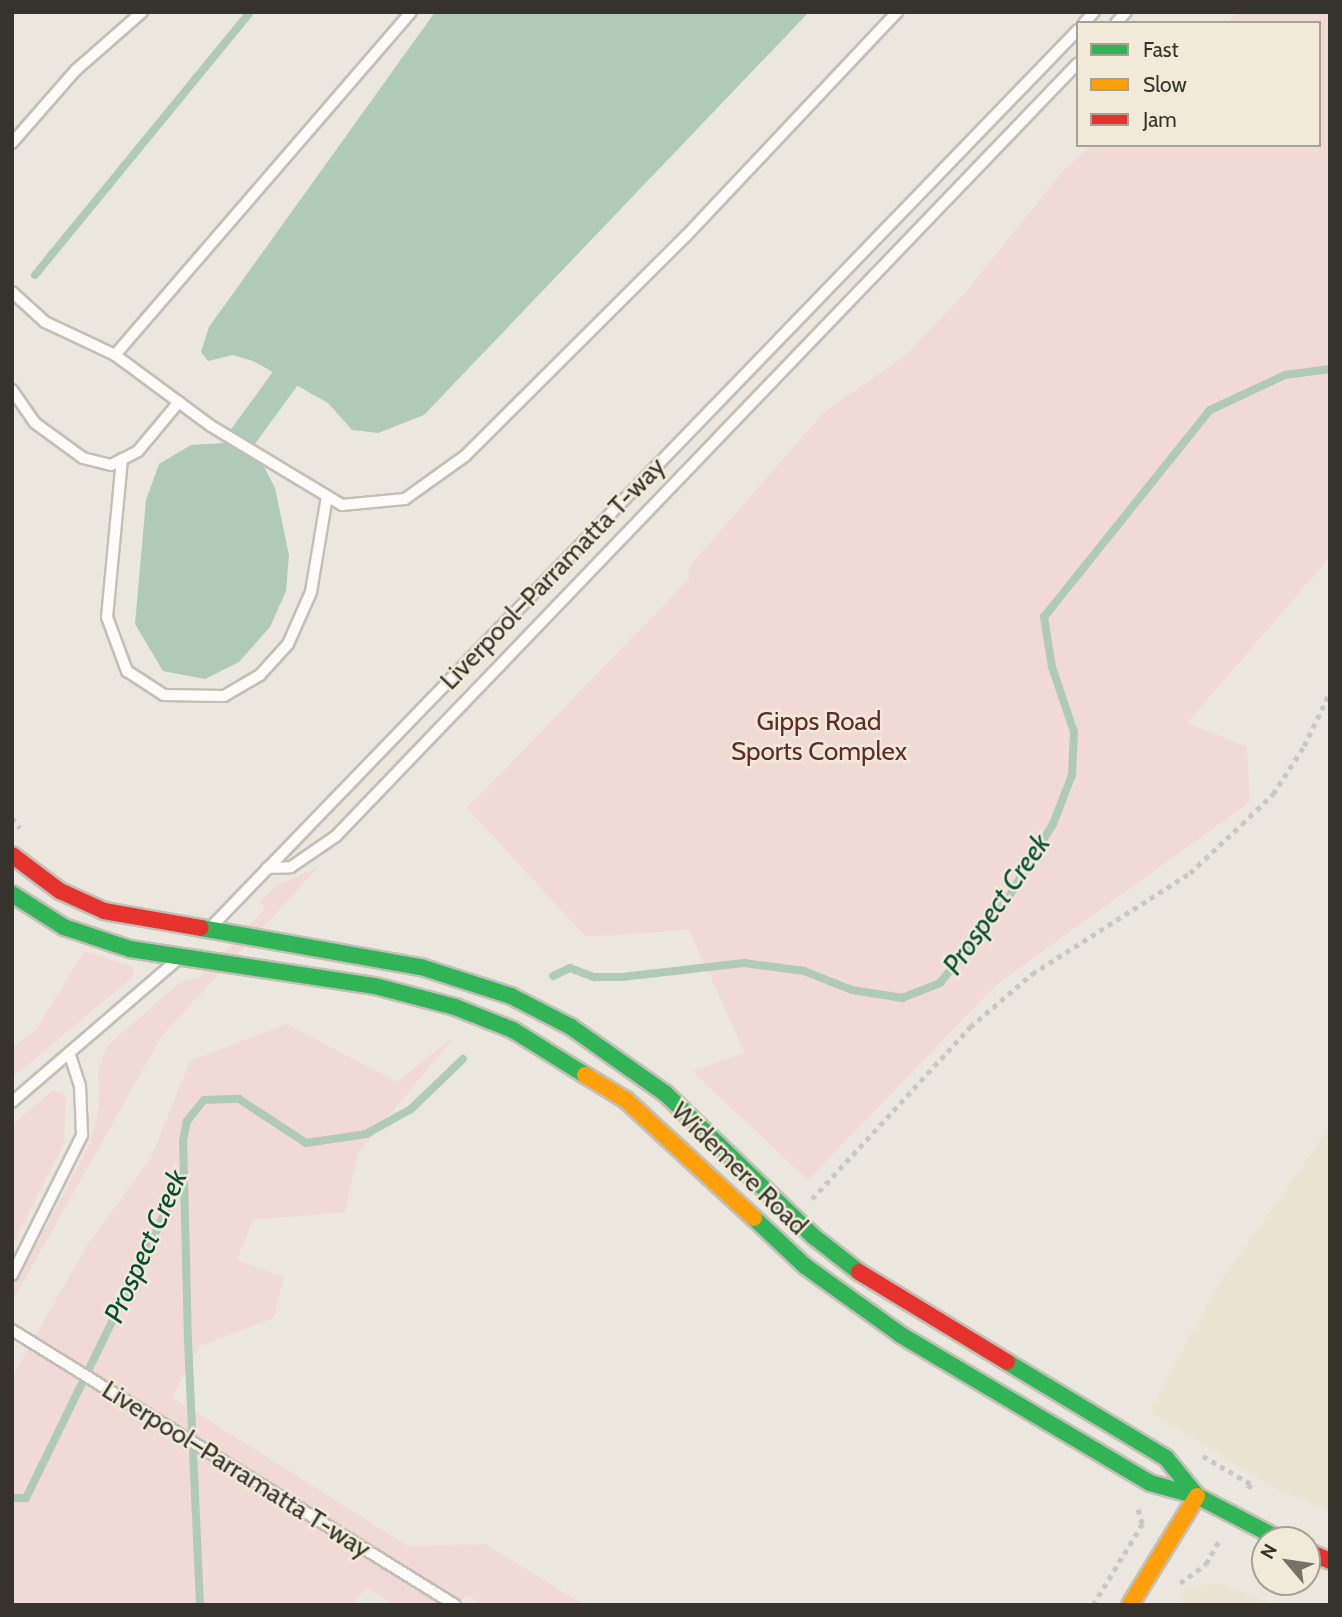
<!DOCTYPE html>
<meta charset="utf-8">
<style>
body{margin:0}
#map{position:relative;width:1342px;height:1617px;overflow:hidden;background:#ebe7de;font-family:Cabin,sans-serif}
div>[style]{position:absolute}
[style*='--x']{left:calc(var(--x)*1px);top:calc(var(--y)*1px);width:calc(var(--w)*1px);rotate:calc(var(--a)*1deg)}
.built>*{inset:0;background:#eae3d1}
.green>*{inset:0;background:#f1dad6}
.water>*{inset:0;background:#b0cab8}
.stream>*{height:8px;margin:-4px;padding:0 4px;transform-origin:4px;border-radius:4px;background:#b0cab8}
.canal>*{height:28px;margin:-14px;padding:0 14px;transform-origin:14px;border-radius:14px;background:#b0cab8}
.path>*{height:4.5px;margin-top:-2.25px;transform-origin:0;background:repeating-linear-gradient(90deg,#c7c7c4 0 5px,transparent 0 10px)}
.roads{filter:drop-shadow(2px 0 #c2bfb8) drop-shadow(-2px 0 #c2bfb8) drop-shadow(0 2px #c2bfb8) drop-shadow(0 -2px #c2bfb8)}
.lane>*{height:10px;margin:-5px;padding:0 5px;transform-origin:5px;border-radius:5px;background:#fcfbfa}
.fast>*{height:16px;margin:-8px;padding:0 8px;transform-origin:8px;border-radius:8px;background:#30b455}
.slow>*{height:16px;margin:-8px;padding:0 8px;transform-origin:8px;border-radius:8px;background:#ff9f0a}
.jam>*{height:16px;margin:-8px;padding:0 8px;transform-origin:8px;border-radius:8px;background:#e5322d}
span{translate:-50% -50%;white-space:nowrap;text-align:center;line-height:1.15;-webkit-text-stroke:5px #f1ead8;paint-order:stroke}
.street-label{font-size:26px;color:#36332c}
.park-label{font-size:26px;color:#61292b}
.water-label{font-size:28px;color:#054d31;font-style:italic}
.frame{position:absolute;inset:0;border:14px solid #36332c;pointer-events:none}
.legend{position:absolute;left:1076px;top:21px;width:245px;height:126px;box-sizing:border-box;background:#f1ead8;border:2px solid #a6a193;margin:0;padding:9px 12px;list-style:none;font-size:21px;color:#36332c}
.legend li{display:flex;align-items:center;gap:14px;height:35px}
.legend b{width:35px;border:2px solid #a6a193}
.north{position:absolute;left:1251px;top:1526px;width:70px;height:70px;box-sizing:border-box;background:#f1ead8;border:2px solid #a6a193;border-radius:50%;rotate:299deg;font-size:19px;font-weight:700;line-height:28px;text-align:center;color:#36332c}
.north::after{content:'';display:block;margin:auto;width:24px;height:32px;background:#75726a;clip-path:polygon(50% 0,100% 100%,50% 72%,0 100%)}
</style>
<div id="map">
<div class="built">
<i style="clip-path:polygon(1330px 1127px,1330px 1512px,1271px 1486px,1149px 1411px,1217px 1287px)"></i>
<i style="clip-path:polygon(1218px 1582px,1273px 1605px,1177px 1605px,1186px 1589px)"></i>
</div>
<div class="green">
<i style="clip-path:polygon(1238px 12px,1330px 12px,1330px 557px,1187px 723px,1247px 747px,1250px 802px,996px 985px,808px 1180px,692px 1071px,745px 1053px,689px 930px,586px 937px,467px 808px,689px 579px,689px 567px,824px 412px,905px 356px,965px 293px,1064px 170px,1092px 145px,1319px 145px,1319px 23px,1227px 23px)"></i>
<i style="clip-path:polygon(320px 866px,163px 1034px,12px 1302px,12px 1290px,90px 1144px,99px 1107px,98px 1071px,107px 1046px,178px 984px,201px 976px,265px 909px,260px 901px,276px 886px)"></i>
<i style="clip-path:polygon(84px 951px,132px 966px,135px 975px,12px 1078px,12px 1047px,36px 1030px)"></i>
<i style="clip-path:polygon(287px 1024px,397px 1082px,456px 1035px,358px 1153px,345px 1212px,253px 1220px,237px 1260px,284px 1277px,274px 1318px,200px 1346px,172px 1397px,408px 1546px,485px 1544px,585px 1605px,483px 1605px,466px 1594px,459px 1605px,394px 1605px,367px 1588px,351px 1605px,12px 1605px,12px 1378px,87px 1245px,151px 1158px,190px 1061px)"></i>
<i style="clip-path:polygon(53px 1090px,66px 1095px,64px 1143px,12px 1246px,12px 1125px)"></i>
</div>
<div class="water">
<i style="clip-path:polygon(435px 12px,809px 12px,424px 415px,378px 433px,352px 430px,328px 403px,253px 361px,233px 355px,208px 361px,201px 352px,209px 327px)"></i>
<i style="clip-path:polygon(239px 442px,262px 463px,275px 488px,289px 555px,286px 591px,270px 627px,239px 662px,205px 679px,163px 671px,135px 624px,146px 500px,159px 464px,191px 445px)"></i>
</div>
<div class="stream">
<i style="--x:35;--y:275;--w:340;--a:-50.7"></i>
<i style="--x:553;--y:976;--w:19;--a:-25"></i>
<i style="--x:570;--y:968;--w:26;--a:21"></i>
<i style="--x:594;--y:977;--w:28;--a:0"></i>
<i style="--x:622;--y:977;--w:123;--a:-6.5"></i>
<i style="--x:744;--y:963;--w:61;--a:7.6"></i>
<i style="--x:804;--y:971;--w:52;--a:21.6"></i>
<i style="--x:852;--y:990;--w:51;--a:9.1"></i>
<i style="--x:902;--y:998;--w:41;--a:-21.5"></i>
<i style="--x:940;--y:983;--w:109;--a:-51.3"></i>
<i style="--x:1008;--y:898;--w:87;--a:-58.7"></i>
<i style="--x:1053;--y:824;--w:53;--a:-68.8"></i>
<i style="--x:1072;--y:775;--w:43;--a:-87.3"></i>
<i style="--x:1074;--y:732;--w:69;--a:-108.7"></i>
<i style="--x:1052;--y:667;--w:51;--a:-99.1"></i>
<i style="--x:1044;--y:617;--w:265;--a:-51.3"></i>
<i style="--x:1210;--y:410;--w:83;--a:-25"></i>
<i style="--x:1285;--y:375;--w:45;--a:-7.6"></i>
<i style="--x:12;--y:1498;--w:14;--a:0"></i>
<i style="--x:26;--y:1498;--w:360;--a:-64"></i>
<i style="--x:200;--y:1605;--w:264;--a:-92.6"></i>
<i style="--x:188;--y:1341;--w:200;--a:-91.4"></i>
<i style="--x:183;--y:1141;--w:20;--a:-79"></i>
<i style="--x:187;--y:1121;--w:27;--a:-51"></i>
<i style="--x:204;--y:1100;--w:35;--a:-2"></i>
<i style="--x:239;--y:1099;--w:80;--a:33.3"></i>
<i style="--x:306;--y:1143;--w:61;--a:-8.5"></i>
<i style="--x:366;--y:1134;--w:51;--a:-29.1"></i>
<i style="--x:411;--y:1109;--w:72;--a:-43.9"></i>
</div>
<div class="canal">
<i style="--x:239;--y:442;--w:78;--a:-53.9"></i>
</div>
<div class="path">
<i style="--x:12;--y:818;--w:13;--a:51"></i>
<i style="--x:812;--y:1199;--w:234;--a:-47.4"></i>
<i style="--x:970;--y:1027;--w:82;--a:-40.5"></i>
<i style="--x:1032;--y:974;--w:188;--a:-32.6"></i>
<i style="--x:1190;--y:873;--w:71;--a:-43.3"></i>
<i style="--x:1242;--y:824;--w:43;--a:-44.1"></i>
<i style="--x:1273;--y:794;--w:57;--a:-57.1"></i>
<i style="--x:1304;--y:746;--w:60;--a:-64.3"></i>
<i style="--x:1203;--y:1456;--w:56;--a:30.3"></i>
<i style="--x:1251;--y:1484;--w:9;--a:117"></i>
<i style="--x:1180;--y:1583;--w:32;--a:-36"></i>
<i style="--x:1206;--y:1564;--w:29;--a:-61"></i>
<i style="--x:1093;--y:1605;--w:95;--a:-58.8"></i>
<i style="--x:1142;--y:1524;--w:16;--a:-105"></i>
</div>
<div class="roads">
<div class="lane">
<i style="--x:1084;--y:23;--w:15;--a:-48"></i>
<i style="--x:1116;--y:23;--w:15;--a:-48"></i>
<i style="--x:12;--y:143;--w:97;--a:-48.8"></i>
<i style="--x:76;--y:70;--w:88;--a:-41.3"></i>
<i style="--x:12;--y:292;--w:45;--a:42.3"></i>
<i style="--x:45;--y:322;--w:77;--a:25.2"></i>
<i style="--x:115;--y:355;--w:119;--a:36.5"></i>
<i style="--x:211;--y:426;--w:153;--a:31.1"></i>
<i style="--x:342;--y:505;--w:63;--a:-5.4"></i>
<i style="--x:405;--y:499;--w:74;--a:-35.6"></i>
<i style="--x:465;--y:456;--w:312;--a:-44.9"></i>
<i style="--x:686;--y:236;--w:308;--a:-46.7"></i>
<i style="--x:115;--y:355;--w:453;--a:-49.2"></i>
<i style="--x:12;--y:390;--w:40;--a:55.1"></i>
<i style="--x:35;--y:423;--w:59;--a:36.1"></i>
<i style="--x:83;--y:458;--w:29;--a:14"></i>
<i style="--x:111;--y:465;--w:30;--a:-27"></i>
<i style="--x:138;--y:451;--w:64;--a:-50.1"></i>
<i style="--x:122;--y:459;--w:159;--a:95.4"></i>
<i style="--x:107;--y:617;--w:58;--a:69.7"></i>
<i style="--x:127;--y:671;--w:44;--a:33"></i>
<i style="--x:164;--y:695;--w:60;--a:1"></i>
<i style="--x:224;--y:696;--w:42;--a:-30.3"></i>
<i style="--x:260;--y:675;--w:42;--a:-47.9"></i>
<i style="--x:288;--y:644;--w:57;--a:-66.1"></i>
<i style="--x:311;--y:592;--w:97;--a:-80.5"></i>
<i style="--x:267;--y:868;--w:24;--a:-2"></i>
<i style="--x:291;--y:867;--w:55;--a:-34.6"></i>
<i style="--x:336;--y:836;--w:1071;--a:-46.17"></i>
<i style="--x:212;--y:926;--w:1246;--a:-45.98"></i>
<i style="--x:12;--y:1102;--w:215;--a:-40.7"></i>
<i style="--x:12;--y:1275;--w:157;--a:-63.4"></i>
<i style="--x:82;--y:1135;--w:49;--a:-92.3"></i>
<i style="--x:80;--y:1086;--w:35;--a:-108"></i>
<i style="--x:12;--y:1330;--w:521;--a:31.83"></i>
</div>
<div class="fast">
<i style="--x:12;--y:894;--w:62;--a:32.4"></i>
<i style="--x:64;--y:927;--w:70;--a:18.4"></i>
<i style="--x:130;--y:949;--w:248;--a:8.6"></i>
<i style="--x:375;--y:986;--w:83;--a:14.7"></i>
<i style="--x:455;--y:1007;--w:62;--a:21.6"></i>
<i style="--x:513;--y:1030;--w:85;--a:32"></i>
<i style="--x:201;--y:928;--w:223;--a:10.1"></i>
<i style="--x:421;--y:967;--w:95;--a:17.9"></i>
<i style="--x:511;--y:996;--w:68;--a:27.3"></i>
<i style="--x:571;--y:1027;--w:116;--a:35.2"></i>
<i style="--x:666;--y:1094;--w:204;--a:44"></i>
<i style="--x:813;--y:1236;--w:58;--a:38"></i>
<i style="--x:754;--y:1218;--w:70;--a:43.3"></i>
<i style="--x:805;--y:1266;--w:118;--a:35.7"></i>
<i style="--x:901;--y:1335;--w:290;--a:30.7"></i>
<i style="--x:1150;--y:1483;--w:49;--a:15.5"></i>
<i style="--x:1197;--y:1496;--w:95;--a:27.6"></i>
<i style="--x:1007;--y:1362;--w:186;--a:31.1"></i>
<i style="--x:1166;--y:1458;--w:49;--a:50.8"></i>
</div>
<div class="slow">
<i style="--x:585;--y:1075;--w:48;--a:31.4"></i>
<i style="--x:626;--y:1100;--w:174;--a:42.7"></i>
<i style="--x:1130;--y:1605;--w:128;--a:-58.4"></i>
</div>
<div class="jam">
<i style="--x:12;--y:855;--w:60;--a:36.9"></i>
<i style="--x:60;--y:891;--w:48;--a:24.4"></i>
<i style="--x:104;--y:911;--w:98;--a:9.9"></i>
<i style="--x:859;--y:1272;--w:173;--a:31.3"></i>
<i style="--x:1307;--y:1551;--w:25;--a:23"></i>
</div>
</div>
<div class="street-label">
<span style="left:553px;top:574px;rotate:-46deg">Liverpool–Parramatta T-way</span>
<span style="left:739px;top:1169px;rotate:44deg">Widemere Road</span>
<span style="left:236px;top:1470px;rotate:32deg">Liverpool–Parramatta T-way</span>
</div>
<div class="park-label">
<span style="left:819px;top:737px">Gipps Road<br>Sports Complex</span>
</div>
<div class="water-label">
<span style="left:996px;top:904px;rotate:-55deg">Prospect Creek</span>
<span style="left:145px;top:1246px;rotate:-66deg">Prospect Creek</span>
</div>
<div class="frame"></div>
<ul class="legend">
<li><b style="height:9px;background:#30b455"></b>Fast</li>
<li><b style="height:9px;background:#ff9f0a"></b>Slow</li>
<li><b style="height:9px;background:#e5322d"></b>Jam</li>
</ul>
<div class="north">N</div>
</div>
